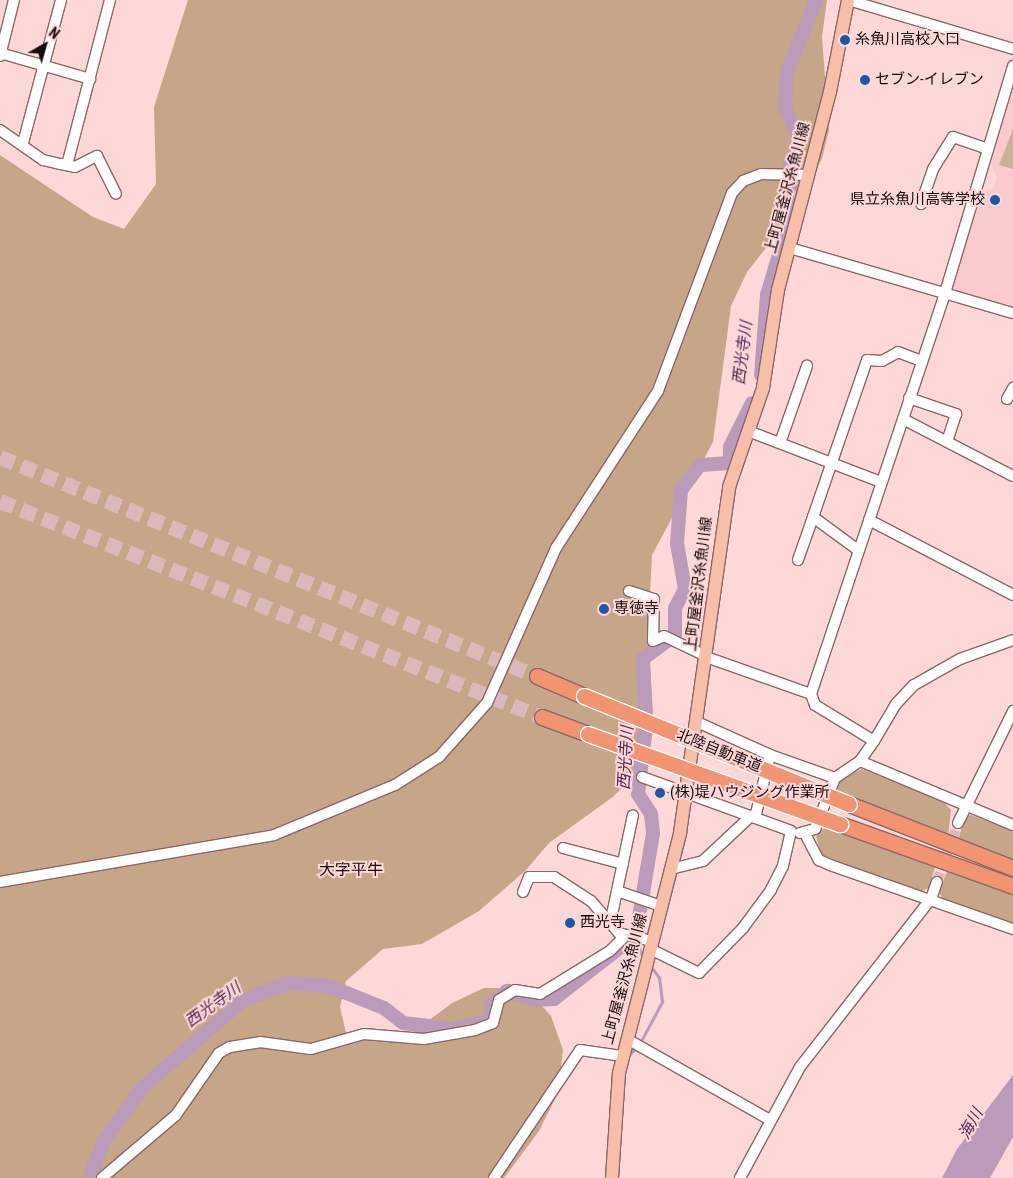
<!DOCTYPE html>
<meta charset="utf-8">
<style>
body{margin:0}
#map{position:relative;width:1013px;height:1178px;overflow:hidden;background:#fed7d8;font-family:"Roboto Condensed","Noto Sans JP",sans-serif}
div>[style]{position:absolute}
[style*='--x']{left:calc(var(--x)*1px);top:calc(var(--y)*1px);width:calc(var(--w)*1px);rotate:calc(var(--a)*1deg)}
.built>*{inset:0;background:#facacc}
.green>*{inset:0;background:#c9b099}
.forest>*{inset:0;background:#c6a588}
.water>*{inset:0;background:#bb9bb9}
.stream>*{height:2.5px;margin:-1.25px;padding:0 1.25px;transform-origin:1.25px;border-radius:1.25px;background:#bb9bb9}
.river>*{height:14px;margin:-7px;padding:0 7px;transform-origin:7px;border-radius:7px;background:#bb9bb9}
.minor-tunnel>*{height:10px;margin-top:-5px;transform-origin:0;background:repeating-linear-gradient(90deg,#dbb8b9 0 10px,transparent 0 15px)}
.highway-tunnel>*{height:15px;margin-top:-7.5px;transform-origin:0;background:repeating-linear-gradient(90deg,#dbb8b9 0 15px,transparent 0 23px)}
.roads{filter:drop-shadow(1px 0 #8a6769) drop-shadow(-1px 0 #8a6769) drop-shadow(0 1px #8a6769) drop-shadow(0 -1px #8a6769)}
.minor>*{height:10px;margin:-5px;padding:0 5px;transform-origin:5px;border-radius:5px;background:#fff}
.major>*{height:12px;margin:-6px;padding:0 6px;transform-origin:6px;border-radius:6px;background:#f7beaa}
.highway>*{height:15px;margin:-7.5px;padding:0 7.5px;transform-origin:7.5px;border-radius:7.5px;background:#f29372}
.bridges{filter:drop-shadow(1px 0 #fff) drop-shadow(-1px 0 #fff) drop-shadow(0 1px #fff) drop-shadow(0 -1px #fff)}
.highway-bridge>*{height:15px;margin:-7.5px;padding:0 7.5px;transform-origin:7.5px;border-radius:7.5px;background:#f29372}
.dots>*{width:14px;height:14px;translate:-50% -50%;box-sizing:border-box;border:2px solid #fed7d8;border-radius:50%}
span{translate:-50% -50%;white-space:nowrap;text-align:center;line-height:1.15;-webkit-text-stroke:4px #fed7d8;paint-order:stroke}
.poi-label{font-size:15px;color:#170a0b}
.left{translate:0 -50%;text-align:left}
.right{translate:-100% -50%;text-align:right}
.street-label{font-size:15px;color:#170a0b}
.water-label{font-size:16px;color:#542952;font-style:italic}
.neighbourhood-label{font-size:16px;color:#170a0b}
.north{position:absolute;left:20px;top:20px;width:50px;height:50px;-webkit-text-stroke:4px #fed7d8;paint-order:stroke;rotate:38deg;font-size:14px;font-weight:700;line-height:20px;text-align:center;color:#170a0b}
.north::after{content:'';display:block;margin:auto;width:18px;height:22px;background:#170a0b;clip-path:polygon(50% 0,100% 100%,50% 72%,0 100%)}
</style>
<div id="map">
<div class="built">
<i style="clip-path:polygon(1013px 83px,1013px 311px,954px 292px,953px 286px,979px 191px,992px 189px,997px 179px,991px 163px)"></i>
</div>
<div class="green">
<i style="clip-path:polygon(1013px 113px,1013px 169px,999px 165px,1013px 129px)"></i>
</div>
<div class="forest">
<i style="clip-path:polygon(188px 0,827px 0,822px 37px,829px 130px,822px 158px,799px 206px,747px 272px,731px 306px,713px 442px,652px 555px,648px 635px,653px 713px,649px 747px,635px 774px,614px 796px,549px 843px,526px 870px,479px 911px,422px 944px,383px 949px,346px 981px,340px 1007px,346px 1033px,367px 1039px,390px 1040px,416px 1030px,452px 1003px,484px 988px,509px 988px,533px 996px,551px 1016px,563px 1050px,558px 1093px,539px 1131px,504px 1178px,0 1178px,0 155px,93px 217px,124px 229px,156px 184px,154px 107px)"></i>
<i style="clip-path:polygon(862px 769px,943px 801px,951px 810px,948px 837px,838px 793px,835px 789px,844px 777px)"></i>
<i style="clip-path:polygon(971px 815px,1013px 831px,1013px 862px,958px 840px,965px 817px)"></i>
<i style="clip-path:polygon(825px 827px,935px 867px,929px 888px,920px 892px,822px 857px,816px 836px)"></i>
<i style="clip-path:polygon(947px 871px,1013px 894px,1013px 924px,944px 900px,939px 893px)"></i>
</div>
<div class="water">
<i style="clip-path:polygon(1013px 1075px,1013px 1137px,990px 1178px,942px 1178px,957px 1149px)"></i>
</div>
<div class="stream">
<i style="--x:637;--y:941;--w:19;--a:69"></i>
<i style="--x:640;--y:1043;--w:47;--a:-61.8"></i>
<i style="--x:662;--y:1002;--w:24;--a:-97"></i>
<i style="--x:659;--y:978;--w:14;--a:-126"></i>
<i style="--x:629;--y:1055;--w:11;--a:-45"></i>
<i style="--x:609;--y:1134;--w:71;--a:-85.2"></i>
</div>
<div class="river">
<i style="--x:761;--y:375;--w:80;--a:-85.7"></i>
<i style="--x:767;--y:295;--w:102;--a:-73.5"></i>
<i style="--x:796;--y:197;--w:21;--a:-119"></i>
<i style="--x:786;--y:179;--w:45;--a:-73.2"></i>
<i style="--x:799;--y:136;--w:31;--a:-117"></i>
<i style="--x:785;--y:108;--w:36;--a:-87"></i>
<i style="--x:787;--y:72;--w:78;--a:-68.1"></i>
<i style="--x:89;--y:1178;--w:40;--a:-68"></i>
<i style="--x:104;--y:1141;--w:65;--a:-54.4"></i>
<i style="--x:142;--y:1088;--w:133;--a:-41"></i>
<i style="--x:242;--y:1001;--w:49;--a:-21.4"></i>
<i style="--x:288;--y:983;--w:41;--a:4.2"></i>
<i style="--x:329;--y:986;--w:59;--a:21.8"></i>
<i style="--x:384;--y:1008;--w:24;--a:38"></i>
<i style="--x:403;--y:1023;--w:52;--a:6.6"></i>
<i style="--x:455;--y:1029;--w:37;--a:-14"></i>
<i style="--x:491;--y:1020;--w:16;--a:-90"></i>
<i style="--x:491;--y:1004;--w:21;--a:-39"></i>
<i style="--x:507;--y:991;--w:29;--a:18"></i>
<i style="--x:535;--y:1000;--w:19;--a:-3"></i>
<i style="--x:554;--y:999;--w:104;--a:-38"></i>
<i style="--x:636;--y:935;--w:103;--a:-80.5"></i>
<i style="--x:653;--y:833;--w:19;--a:-96"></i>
<i style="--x:651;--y:814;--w:24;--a:-123"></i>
<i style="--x:638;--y:794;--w:67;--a:-83.2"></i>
<i style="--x:646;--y:727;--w:68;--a:-92.5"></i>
<i style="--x:643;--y:659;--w:40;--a:-37"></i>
<i style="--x:675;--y:635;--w:27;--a:-90"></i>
<i style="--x:675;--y:608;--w:21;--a:-62"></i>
<i style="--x:685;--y:589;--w:47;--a:-99.9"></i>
<i style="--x:677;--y:543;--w:53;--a:-85.7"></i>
<i style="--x:681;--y:490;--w:31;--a:-53"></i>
<i style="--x:700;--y:465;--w:30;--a:-4"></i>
<i style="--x:730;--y:463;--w:16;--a:-90"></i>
<i style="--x:730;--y:447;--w:49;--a:-63.4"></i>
</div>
<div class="minor-tunnel">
<i style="--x:937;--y:882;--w:63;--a:-70.4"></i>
</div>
<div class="highway-tunnel">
<i style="--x:0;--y:457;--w:580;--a:22.19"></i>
<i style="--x:0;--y:501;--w:583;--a:21.73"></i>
</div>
<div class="roads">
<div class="minor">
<i style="--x:848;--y:0;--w:172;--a:16.5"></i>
<i style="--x:0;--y:53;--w:94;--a:16.1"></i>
<i style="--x:0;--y:56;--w:58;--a:-76"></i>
<i style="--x:0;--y:130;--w:52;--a:34.9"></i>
<i style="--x:43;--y:160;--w:18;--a:13"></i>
<i style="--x:61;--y:164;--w:14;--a:12"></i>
<i style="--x:75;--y:167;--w:25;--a:-27"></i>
<i style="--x:97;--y:156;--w:42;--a:63.4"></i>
<i style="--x:23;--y:143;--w:148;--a:-75.1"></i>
<i style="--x:67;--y:165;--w:171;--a:-75.4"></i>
<i style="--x:921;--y:204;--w:37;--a:-71"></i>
<i style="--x:933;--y:169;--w:38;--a:-58"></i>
<i style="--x:953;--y:137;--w:37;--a:19"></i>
<i style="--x:790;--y:248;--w:232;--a:16.3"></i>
<i style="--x:909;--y:398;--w:50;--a:18.8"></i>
<i style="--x:956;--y:414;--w:29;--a:108"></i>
<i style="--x:1007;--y:399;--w:13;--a:-61"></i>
<i style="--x:903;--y:419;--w:124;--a:27.4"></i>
<i style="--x:748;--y:431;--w:142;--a:21"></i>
<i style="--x:780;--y:443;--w:82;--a:-70.7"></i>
<i style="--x:869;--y:520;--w:162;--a:27.5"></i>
<i style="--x:858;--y:550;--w:56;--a:-143.7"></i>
<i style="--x:813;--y:517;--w:166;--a:-71"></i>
<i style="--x:867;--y:360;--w:15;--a:4"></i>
<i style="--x:882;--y:361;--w:18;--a:-29"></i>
<i style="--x:898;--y:352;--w:26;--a:21"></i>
<i style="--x:798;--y:560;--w:46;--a:-70.8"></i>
<i style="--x:629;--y:591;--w:26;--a:18"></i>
<i style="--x:654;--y:599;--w:42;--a:91.4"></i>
<i style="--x:653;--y:641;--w:12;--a:-24"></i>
<i style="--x:664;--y:636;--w:47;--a:25.5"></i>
<i style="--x:706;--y:657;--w:111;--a:19.4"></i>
<i style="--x:697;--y:722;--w:80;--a:24.3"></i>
<i style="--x:874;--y:741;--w:43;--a:-59.3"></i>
<i style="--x:896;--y:704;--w:26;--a:-47"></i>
<i style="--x:914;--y:685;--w:53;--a:-29.5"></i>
<i style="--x:960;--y:659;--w:56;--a:-19.7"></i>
<i style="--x:860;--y:761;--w:166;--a:22.7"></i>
<i style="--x:642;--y:777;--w:158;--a:19.9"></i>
<i style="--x:791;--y:831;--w:36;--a:103"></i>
<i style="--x:783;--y:866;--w:27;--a:117"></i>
<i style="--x:771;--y:890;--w:47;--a:126.4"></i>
<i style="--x:743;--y:928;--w:63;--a:134.4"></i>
<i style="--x:699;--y:973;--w:55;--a:-153.9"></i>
<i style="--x:755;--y:818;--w:65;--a:-76.6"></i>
<i style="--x:770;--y:755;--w:69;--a:19.5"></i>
<i style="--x:835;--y:778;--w:30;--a:-34"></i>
<i style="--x:860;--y:761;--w:24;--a:-55"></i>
<i style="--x:874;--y:741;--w:69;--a:-148.6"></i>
<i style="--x:815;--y:705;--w:12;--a:-110"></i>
<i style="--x:811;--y:694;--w:423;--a:-71.5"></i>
<i style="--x:945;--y:293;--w:237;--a:-73.3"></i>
<i style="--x:958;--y:823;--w:125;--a:-63.8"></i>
<i style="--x:800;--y:833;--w:16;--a:-15"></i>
<i style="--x:815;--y:829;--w:55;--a:-68.6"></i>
<i style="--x:805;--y:834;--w:30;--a:62"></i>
<i style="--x:819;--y:860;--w:12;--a:24"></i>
<i style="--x:830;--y:865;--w:194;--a:19.3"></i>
<i style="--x:563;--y:848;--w:62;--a:14.9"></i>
<i style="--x:671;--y:869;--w:33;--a:-14"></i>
<i style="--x:703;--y:861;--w:66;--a:-43.2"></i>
<i style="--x:0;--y:882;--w:278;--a:-9.7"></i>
<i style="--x:274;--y:835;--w:131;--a:-22.5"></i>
<i style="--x:395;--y:785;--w:52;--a:-32.5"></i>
<i style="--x:439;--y:757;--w:72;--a:-48.4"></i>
<i style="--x:487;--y:703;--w:170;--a:-66"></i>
<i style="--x:556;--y:548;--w:187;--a:-57"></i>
<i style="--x:658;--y:391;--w:211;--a:-69.5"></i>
<i style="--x:732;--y:193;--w:16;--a:-47"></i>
<i style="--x:743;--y:181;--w:19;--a:-21"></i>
<i style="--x:761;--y:174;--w:48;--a:1.2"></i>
<i style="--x:617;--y:891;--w:46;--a:18.8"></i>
<i style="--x:523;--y:892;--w:16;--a:-68"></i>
<i style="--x:529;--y:877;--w:25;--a:0"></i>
<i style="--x:554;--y:877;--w:44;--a:33"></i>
<i style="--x:591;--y:901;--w:43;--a:48.8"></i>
<i style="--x:619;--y:933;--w:34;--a:14"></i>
<i style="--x:610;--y:924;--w:111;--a:-78.1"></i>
<i style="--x:627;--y:1039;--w:164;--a:29.5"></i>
<i style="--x:102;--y:1178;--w:97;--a:-40.4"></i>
<i style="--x:176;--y:1115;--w:75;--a:-55.3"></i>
<i style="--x:219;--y:1053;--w:13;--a:-29"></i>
<i style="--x:230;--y:1047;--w:30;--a:-9"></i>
<i style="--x:260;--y:1042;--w:51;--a:7.8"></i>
<i style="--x:311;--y:1049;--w:55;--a:-15.8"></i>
<i style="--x:364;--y:1034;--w:60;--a:4.8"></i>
<i style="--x:424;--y:1039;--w:52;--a:-10"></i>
<i style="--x:475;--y:1030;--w:19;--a:-21"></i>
<i style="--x:493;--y:1023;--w:24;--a:-75"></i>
<i style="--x:499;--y:1000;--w:19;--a:-32"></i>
<i style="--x:515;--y:990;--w:25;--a:9"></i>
<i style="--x:540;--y:994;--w:82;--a:-31.6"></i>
<i style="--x:610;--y:951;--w:21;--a:-45"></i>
<i style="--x:494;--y:1178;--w:154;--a:-56.1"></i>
<i style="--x:580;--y:1050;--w:42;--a:8.1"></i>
<i style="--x:740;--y:1178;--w:126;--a:-61.6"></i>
<i style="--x:800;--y:1067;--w:213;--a:-52.1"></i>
<i style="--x:931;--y:899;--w:18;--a:-71"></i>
</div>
<div class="major">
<i style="--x:612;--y:1178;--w:105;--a:-86.2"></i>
<i style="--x:619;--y:1073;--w:248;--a:-75.7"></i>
<i style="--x:680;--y:833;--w:349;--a:-81.9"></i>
<i style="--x:729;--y:487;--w:105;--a:-71"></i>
<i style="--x:763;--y:388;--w:99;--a:-81.3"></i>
<i style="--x:778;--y:290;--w:205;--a:-75.3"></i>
<i style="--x:830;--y:92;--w:94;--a:-78.9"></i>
</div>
<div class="highway">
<i style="--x:537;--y:676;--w:51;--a:23.1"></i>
<i style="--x:542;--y:717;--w:49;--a:20.3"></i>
<i style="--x:849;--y:804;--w:176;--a:21.3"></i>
<i style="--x:840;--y:824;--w:184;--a:19.7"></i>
</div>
</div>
<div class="bridges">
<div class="highway-bridge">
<i style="--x:584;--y:696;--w:286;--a:22.2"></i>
<i style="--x:588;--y:734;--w:268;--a:19.7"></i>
</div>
</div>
<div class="dots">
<i style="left:845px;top:40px;background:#1d57a8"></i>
<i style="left:865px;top:80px;background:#1d57a8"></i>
<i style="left:995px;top:200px;background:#1d57a8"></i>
<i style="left:604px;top:609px;background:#1d57a8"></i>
<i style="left:660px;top:793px;background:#1d57a8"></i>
<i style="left:570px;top:923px;background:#1d57a8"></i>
</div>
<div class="poi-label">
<span class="left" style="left:855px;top:40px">糸魚川高校入口</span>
<span class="left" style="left:875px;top:80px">セブン-イレブン</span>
<span class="right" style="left:985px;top:200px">県立糸魚川高等学校</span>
<span class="left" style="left:614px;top:609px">専徳寺</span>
<span class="left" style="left:670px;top:793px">(株)堤ハウジング作業所</span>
<span class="left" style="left:580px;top:923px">西光寺</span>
</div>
<div class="street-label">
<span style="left:788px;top:188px;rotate:-75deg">上町屋釜沢糸魚川線</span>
<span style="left:699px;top:584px;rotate:-83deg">上町屋釜沢糸魚川線</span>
<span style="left:719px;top:751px;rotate:22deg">北陸自動車道</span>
<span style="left:625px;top:979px;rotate:-75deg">上町屋釜沢糸魚川線</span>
</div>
<div class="water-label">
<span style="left:743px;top:353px;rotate:-83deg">西光寺川</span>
<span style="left:626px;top:758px;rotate:-87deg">西光寺川</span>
<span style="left:213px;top:1005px;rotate:-36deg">西光寺川</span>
<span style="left:971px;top:1124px;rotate:-61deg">海川</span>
</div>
<div class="neighbourhood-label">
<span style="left:351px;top:870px">大字平牛</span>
</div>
<div class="north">N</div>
</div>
